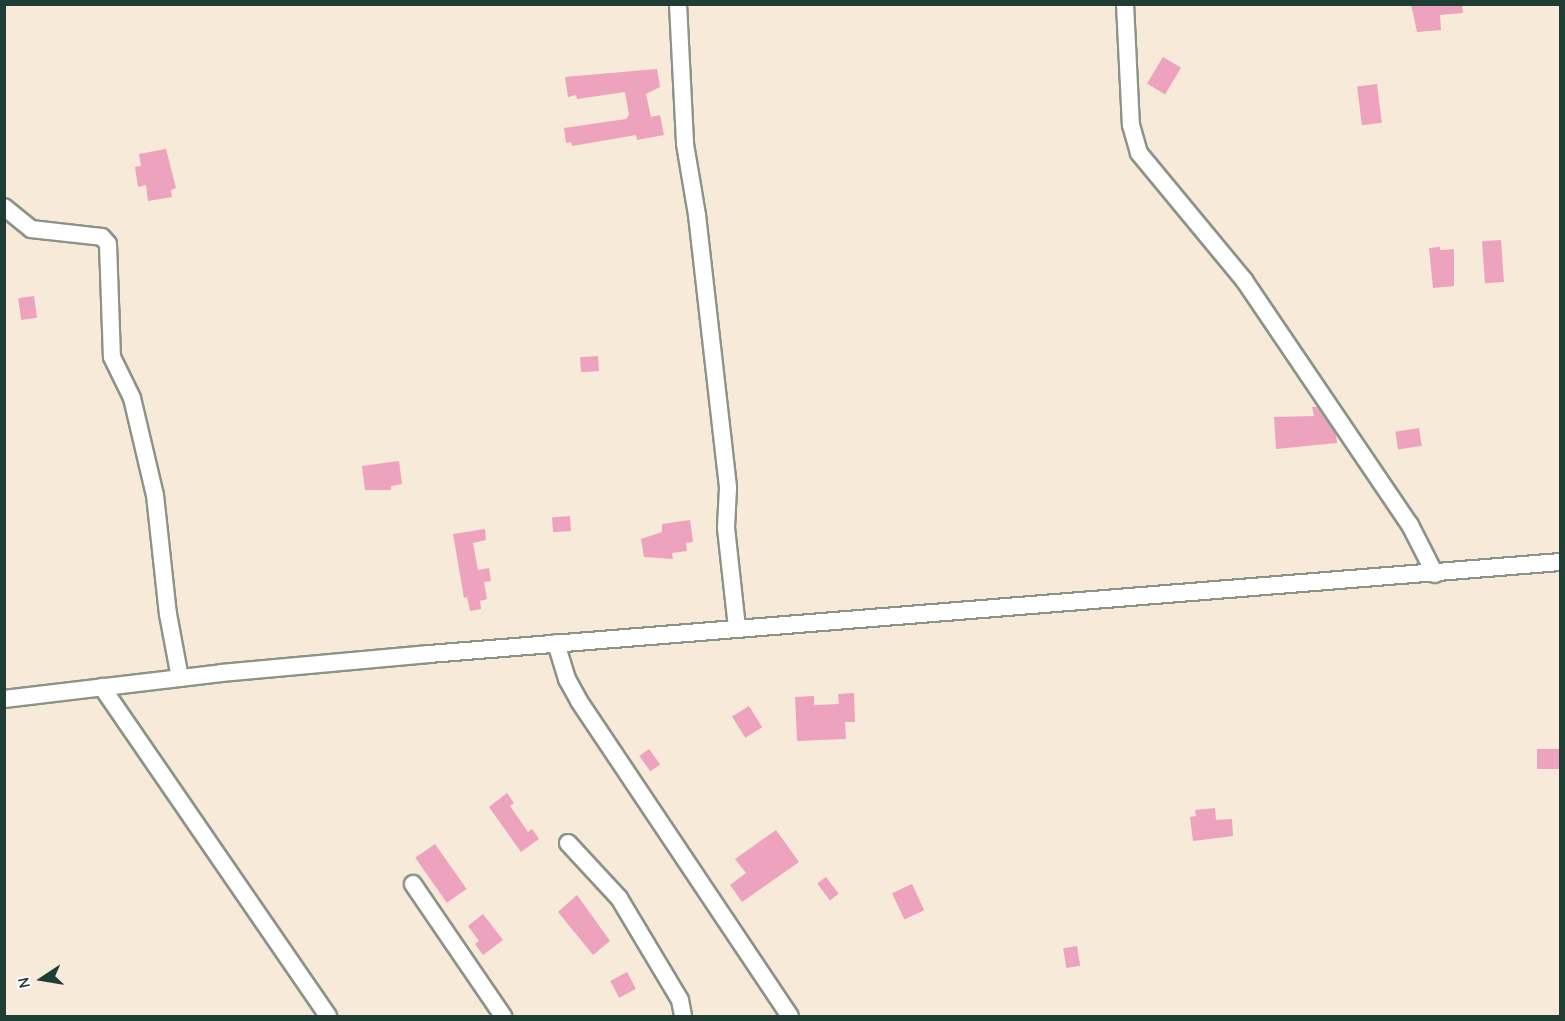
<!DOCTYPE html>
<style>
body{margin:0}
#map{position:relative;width:1565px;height:1021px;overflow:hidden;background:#f7ead8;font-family:"Comic Neue",sans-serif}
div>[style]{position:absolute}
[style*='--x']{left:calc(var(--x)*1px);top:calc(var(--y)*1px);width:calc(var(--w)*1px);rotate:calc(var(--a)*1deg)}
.building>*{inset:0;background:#eda2be;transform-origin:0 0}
.roads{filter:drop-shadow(2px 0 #8b9486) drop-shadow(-2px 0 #8b9486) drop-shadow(0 2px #8b9486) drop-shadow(0 -2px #8b9486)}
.street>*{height:16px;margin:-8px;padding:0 8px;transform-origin:8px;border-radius:8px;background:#fff}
span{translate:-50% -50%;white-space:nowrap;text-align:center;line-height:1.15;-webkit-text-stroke:6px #fff;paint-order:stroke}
.frame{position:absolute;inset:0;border:6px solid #1f3d34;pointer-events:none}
.north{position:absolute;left:12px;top:949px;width:60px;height:60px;-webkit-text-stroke:4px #fff;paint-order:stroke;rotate:258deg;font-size:16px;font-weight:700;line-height:24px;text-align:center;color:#1f3d34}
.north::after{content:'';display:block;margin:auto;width:21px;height:27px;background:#1f3d34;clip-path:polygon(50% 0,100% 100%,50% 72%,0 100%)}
</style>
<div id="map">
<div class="building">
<i style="clip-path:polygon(1411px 4px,1462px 4px,1463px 13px,1440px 15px,1441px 30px,1417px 32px)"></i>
<i style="left:1163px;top:57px;width:21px;height:31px;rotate:31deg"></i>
<i style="clip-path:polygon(657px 69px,660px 87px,646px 94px,651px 117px,660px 115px,664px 135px,637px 140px,636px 135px,572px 146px,571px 142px,566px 143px,564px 128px,626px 119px,629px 115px,625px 92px,577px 99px,576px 95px,568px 97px,565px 77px)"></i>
<i style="left:1377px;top:84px;width:39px;height:20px;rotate:83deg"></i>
<i style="clip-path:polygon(166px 149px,176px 188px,171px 190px,172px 197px,148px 201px,146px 185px,138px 187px,135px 167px,141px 166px,139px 154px)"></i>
<i style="left:1501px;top:240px;width:42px;height:19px;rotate:86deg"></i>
<i style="clip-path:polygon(1440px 247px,1440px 250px,1454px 249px,1454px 286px,1433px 288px,1429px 248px)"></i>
<i style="left:34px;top:296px;width:22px;height:16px;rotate:82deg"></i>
<i style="left:598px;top:356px;width:15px;height:18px;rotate:86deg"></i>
<i style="clip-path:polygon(1312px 407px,1317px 407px,1336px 434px,1337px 443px,1276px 449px,1274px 417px,1314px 416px)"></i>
<i style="left:1419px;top:428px;width:18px;height:24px;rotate:81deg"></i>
<i style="clip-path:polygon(399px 461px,402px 484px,391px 486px,391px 490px,365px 490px,362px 466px)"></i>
<i style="left:570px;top:516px;width:15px;height:18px;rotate:86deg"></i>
<i style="clip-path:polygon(690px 520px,693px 542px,686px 543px,687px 551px,672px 553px,673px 559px,644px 557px,641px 539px,662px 532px,662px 524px)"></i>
<i style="clip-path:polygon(485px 529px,486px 540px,473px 543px,478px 570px,489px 568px,491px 581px,484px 582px,487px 599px,480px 601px,481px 609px,470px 611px,467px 597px,464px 598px,453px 534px)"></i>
<i style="clip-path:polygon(854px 693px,855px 722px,845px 722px,846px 739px,797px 741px,795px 697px,814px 696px,814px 705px,839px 704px,838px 694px)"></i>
<i style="left:749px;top:706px;width:25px;height:20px;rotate:58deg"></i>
<i style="left:649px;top:749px;width:19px;height:12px;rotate:54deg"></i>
<i style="left:1560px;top:749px;width:20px;height:23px;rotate:90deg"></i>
<i style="clip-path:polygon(507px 793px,514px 803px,510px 806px,528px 832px,532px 829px,539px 839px,521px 852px,489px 807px)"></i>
<i style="clip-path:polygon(1215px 808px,1216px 820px,1232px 819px,1233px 836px,1193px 841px,1190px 817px,1196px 816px,1195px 810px)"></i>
<i style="clip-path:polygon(776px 830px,799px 862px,742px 902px,730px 885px,746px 873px,735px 859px)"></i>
<i style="left:435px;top:844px;width:55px;height:24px;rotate:55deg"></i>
<i style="left:826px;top:877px;width:21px;height:11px;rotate:53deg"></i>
<i style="left:912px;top:884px;width:29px;height:22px;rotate:65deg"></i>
<i style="clip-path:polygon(577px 895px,610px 941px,593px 955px,558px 912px)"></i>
<i style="clip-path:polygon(483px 914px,503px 940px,483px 955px,475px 944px,479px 941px,468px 926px)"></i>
<i style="left:1077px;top:946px;width:20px;height:14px;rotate:81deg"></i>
<i style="left:627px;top:972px;width:19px;height:19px;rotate:62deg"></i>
</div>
<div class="roads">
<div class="street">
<i style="--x:678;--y:4;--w:140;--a:87.1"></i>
<i style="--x:685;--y:144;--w:72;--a:80.4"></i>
<i style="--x:697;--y:215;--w:275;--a:83.5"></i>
<i style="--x:728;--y:488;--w:40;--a:92.9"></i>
<i style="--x:726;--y:528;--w:101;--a:83.7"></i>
<i style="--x:1125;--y:4;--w:121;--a:87.2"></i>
<i style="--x:1131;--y:125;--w:29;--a:74"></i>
<i style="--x:1139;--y:153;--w:165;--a:50.4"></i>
<i style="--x:1244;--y:280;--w:296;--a:55.9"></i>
<i style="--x:1410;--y:525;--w:55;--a:63"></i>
<i style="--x:4;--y:207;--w:35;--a:39"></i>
<i style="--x:31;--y:229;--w:71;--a:6.4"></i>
<i style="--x:102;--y:237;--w:9;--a:49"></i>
<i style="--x:108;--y:244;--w:113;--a:88"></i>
<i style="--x:112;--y:357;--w:46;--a:64"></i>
<i style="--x:132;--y:398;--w:100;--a:76.7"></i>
<i style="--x:155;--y:495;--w:120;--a:83.8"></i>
<i style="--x:168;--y:614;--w:65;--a:79.4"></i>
<i style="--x:556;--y:643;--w:38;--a:73"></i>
<i style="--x:567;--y:679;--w:25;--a:61"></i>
<i style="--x:579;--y:701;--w:379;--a:56.2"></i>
<i style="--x:102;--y:687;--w:399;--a:55.5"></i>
<i style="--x:4;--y:699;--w:219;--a:-6.8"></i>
<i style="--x:221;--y:673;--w:209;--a:-5.2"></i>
<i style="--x:429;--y:654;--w:1135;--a:-4.65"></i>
<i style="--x:568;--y:843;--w:75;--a:47.2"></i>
<i style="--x:619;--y:898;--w:119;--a:59.1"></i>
<i style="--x:680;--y:1000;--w:16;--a:79"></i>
<i style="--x:413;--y:884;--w:160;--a:55.7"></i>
</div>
</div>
<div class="frame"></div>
<div class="north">N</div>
</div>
